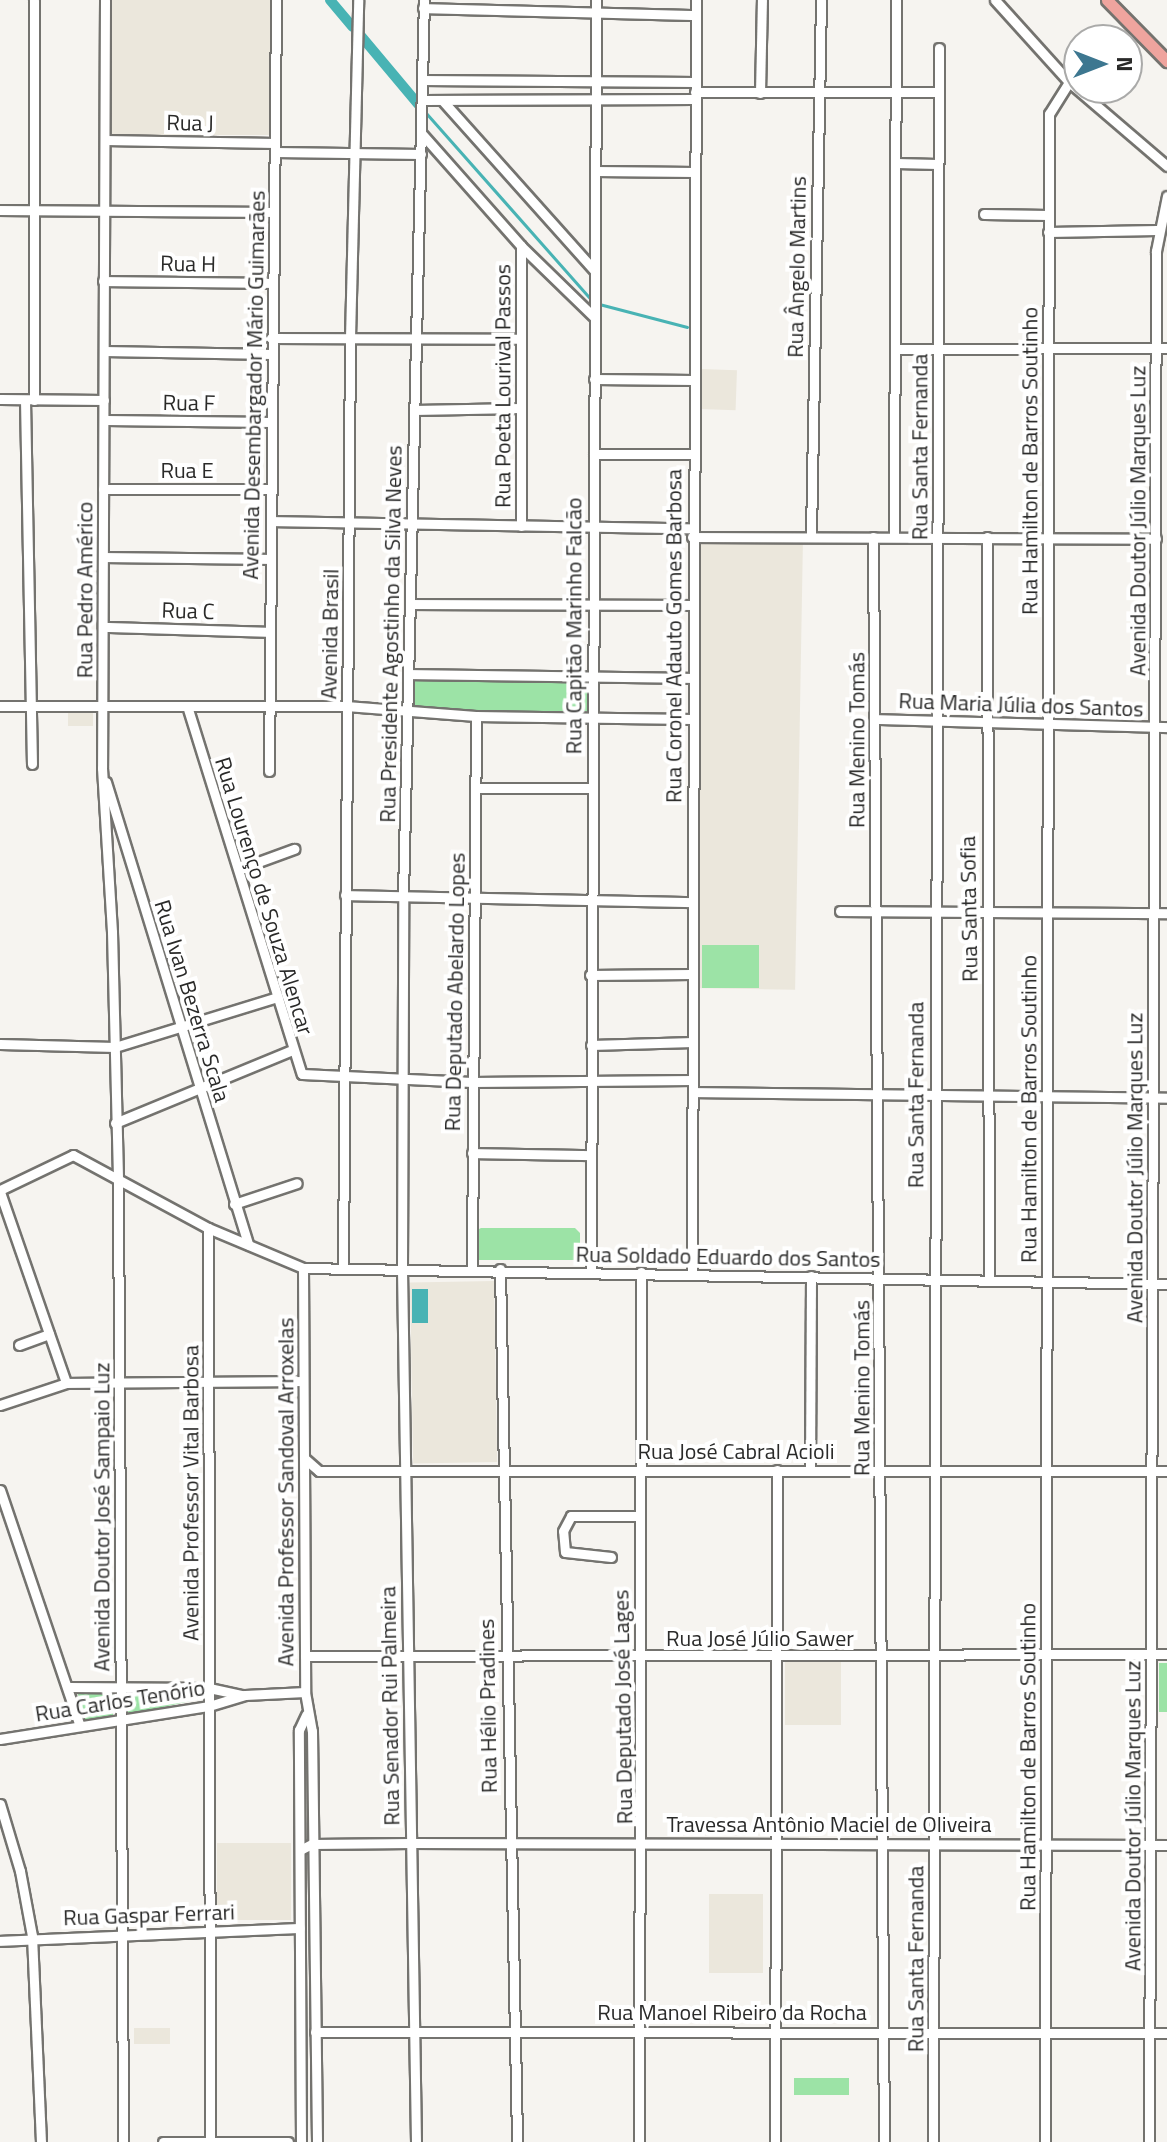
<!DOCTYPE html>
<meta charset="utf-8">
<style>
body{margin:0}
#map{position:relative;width:1167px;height:2142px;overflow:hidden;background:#f6f4f0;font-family:"Titillium Web",sans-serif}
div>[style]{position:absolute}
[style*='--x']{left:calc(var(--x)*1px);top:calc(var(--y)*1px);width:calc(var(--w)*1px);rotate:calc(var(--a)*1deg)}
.built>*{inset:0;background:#ebe7dc;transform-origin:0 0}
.green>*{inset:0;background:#9ce3a6;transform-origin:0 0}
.water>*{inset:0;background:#48b3b4;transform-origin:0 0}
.stream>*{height:3px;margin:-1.5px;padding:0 1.5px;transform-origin:1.5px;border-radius:1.5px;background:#48b3b4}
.canal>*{height:10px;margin:-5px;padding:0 5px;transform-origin:5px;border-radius:5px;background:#48b3b4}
.roads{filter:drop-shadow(2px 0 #74736f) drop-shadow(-2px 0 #74736f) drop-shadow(0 2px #74736f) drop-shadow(0 -2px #74736f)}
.minor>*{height:9px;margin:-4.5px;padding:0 4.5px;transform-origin:4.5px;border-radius:4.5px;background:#fff}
.major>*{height:11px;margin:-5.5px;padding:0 5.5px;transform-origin:5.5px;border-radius:5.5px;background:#efa49e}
span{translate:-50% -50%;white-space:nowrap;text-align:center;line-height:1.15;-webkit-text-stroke:8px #fff;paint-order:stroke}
.street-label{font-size:22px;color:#2a2a29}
.north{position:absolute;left:1063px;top:24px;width:80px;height:80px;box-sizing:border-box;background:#fff;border:2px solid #aaaaa9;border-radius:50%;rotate:90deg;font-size:22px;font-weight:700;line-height:32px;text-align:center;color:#2a2a29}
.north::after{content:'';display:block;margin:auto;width:28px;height:36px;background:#3d7790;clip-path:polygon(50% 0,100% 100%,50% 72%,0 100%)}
</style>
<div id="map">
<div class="built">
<i style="left:111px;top:0;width:160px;height:135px"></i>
<i style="left:700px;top:369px;width:37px;height:40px;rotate:2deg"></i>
<i style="left:700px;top:537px;width:103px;height:451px;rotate:1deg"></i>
<i style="left:68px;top:710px;width:25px;height:16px"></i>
<i style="left:494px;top:1281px;width:181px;height:84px;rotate:89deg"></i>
<i style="left:785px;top:1661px;width:56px;height:64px"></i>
<i style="left:217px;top:1843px;width:74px;height:77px"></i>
<i style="left:709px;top:1894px;width:54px;height:79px"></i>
<i style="left:134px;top:2028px;width:36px;height:16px"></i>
</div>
<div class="green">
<i style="left:409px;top:674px;width:183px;height:37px"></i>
<i style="left:702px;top:945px;width:57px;height:43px"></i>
<i style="clip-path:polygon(481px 1228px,575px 1228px,580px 1233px,580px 1255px,575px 1260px,479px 1260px,475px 1231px)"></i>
<i style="left:1159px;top:1663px;width:8px;height:49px"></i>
<i style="clip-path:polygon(77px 1689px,113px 1689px,113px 1716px,83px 1720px)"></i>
<i style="clip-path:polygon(128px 1689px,204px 1692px,203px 1698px,129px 1715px,124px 1702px)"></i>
<i style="left:794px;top:2078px;width:55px;height:17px"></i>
</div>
<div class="water">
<i style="left:412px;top:1289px;width:16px;height:34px"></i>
</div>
<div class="stream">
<i style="--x:426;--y:113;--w:246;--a:48.5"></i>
<i style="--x:599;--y:304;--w:91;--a:14.6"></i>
</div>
<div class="canal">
<i style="--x:330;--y:0;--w:35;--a:50"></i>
<i style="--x:361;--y:36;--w:89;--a:50"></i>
</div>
<div class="roads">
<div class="minor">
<i style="--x:105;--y:0;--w:768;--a:90.22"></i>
<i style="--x:102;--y:768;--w:164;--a:86.5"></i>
<i style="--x:112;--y:932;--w:247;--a:88.6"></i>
<i style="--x:118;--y:1179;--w:963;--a:89.7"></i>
<i style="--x:995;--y:0;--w:110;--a:47.9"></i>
<i style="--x:1069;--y:82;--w:129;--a:40.6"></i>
<i style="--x:423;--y:8;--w:273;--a:1.5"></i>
<i style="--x:422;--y:80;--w:273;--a:0.4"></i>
<i style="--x:695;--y:92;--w:243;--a:0"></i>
<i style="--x:760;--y:93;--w:93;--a:-88.8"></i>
<i style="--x:422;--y:100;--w:273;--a:-0.2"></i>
<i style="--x:442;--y:100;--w:228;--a:48.2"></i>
<i style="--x:422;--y:134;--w:149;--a:48.5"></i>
<i style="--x:521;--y:246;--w:102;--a:44.2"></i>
<i style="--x:105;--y:140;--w:170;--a:1"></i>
<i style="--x:275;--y:152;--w:146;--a:0.8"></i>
<i style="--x:896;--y:163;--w:41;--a:1.4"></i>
<i style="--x:595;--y:171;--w:99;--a:0.6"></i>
<i style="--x:0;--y:210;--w:274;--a:0.4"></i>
<i style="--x:984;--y:214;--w:64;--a:0.9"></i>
<i style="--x:1048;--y:232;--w:109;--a:-1.1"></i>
<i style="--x:521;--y:246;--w:280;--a:90"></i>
<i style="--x:103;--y:281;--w:169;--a:0.7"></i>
<i style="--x:271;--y:338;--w:249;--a:0.2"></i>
<i style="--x:896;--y:349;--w:271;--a:-0.2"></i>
<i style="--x:104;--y:351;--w:167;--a:1"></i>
<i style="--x:594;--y:379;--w:99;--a:0.6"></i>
<i style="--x:0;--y:399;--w:104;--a:0.6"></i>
<i style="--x:25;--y:400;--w:364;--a:88.9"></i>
<i style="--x:34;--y:400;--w:400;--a:-90"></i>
<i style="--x:414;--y:410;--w:107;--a:-1.1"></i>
<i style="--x:106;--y:420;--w:165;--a:0.7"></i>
<i style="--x:594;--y:454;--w:99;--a:0"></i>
<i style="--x:103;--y:489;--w:167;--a:0"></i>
<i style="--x:272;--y:521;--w:421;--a:1"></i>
<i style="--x:811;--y:535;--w:535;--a:-88.93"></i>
<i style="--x:692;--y:537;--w:464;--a:0.2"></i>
<i style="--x:873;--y:537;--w:1605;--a:89.61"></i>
<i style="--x:894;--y:537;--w:537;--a:-89.79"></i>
<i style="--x:987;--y:537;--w:743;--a:89.85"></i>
<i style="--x:106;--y:557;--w:165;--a:0.7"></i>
<i style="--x:411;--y:604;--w:282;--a:0.2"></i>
<i style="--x:105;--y:627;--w:164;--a:1.7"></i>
<i style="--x:409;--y:674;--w:283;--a:0.8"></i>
<i style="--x:0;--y:706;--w:346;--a:0"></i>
<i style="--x:346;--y:706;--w:130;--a:4.4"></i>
<i style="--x:476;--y:716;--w:216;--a:0.8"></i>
<i style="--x:188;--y:709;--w:382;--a:72.7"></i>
<i style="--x:302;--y:1074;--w:170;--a:2.7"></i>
<i style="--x:472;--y:1082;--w:220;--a:-0.5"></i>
<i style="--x:875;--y:719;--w:292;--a:1.6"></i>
<i style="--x:269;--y:771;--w:771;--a:-89.48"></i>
<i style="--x:106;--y:782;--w:484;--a:72.9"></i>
<i style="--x:475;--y:788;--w:116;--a:0"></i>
<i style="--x:239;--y:869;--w:59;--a:-20"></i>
<i style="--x:345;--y:895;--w:347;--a:1.2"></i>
<i style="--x:840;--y:911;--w:327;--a:0.4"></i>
<i style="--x:590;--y:975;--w:101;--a:-0.6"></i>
<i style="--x:0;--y:1044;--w:115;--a:1.5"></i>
<i style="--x:115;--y:1047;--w:170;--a:-17.1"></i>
<i style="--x:591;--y:1045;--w:102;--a:-1.7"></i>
<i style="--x:693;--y:1092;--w:474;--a:0.7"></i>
<i style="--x:115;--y:1123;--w:191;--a:-22.4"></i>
<i style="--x:472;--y:1153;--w:119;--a:1"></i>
<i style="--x:0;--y:1190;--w:81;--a:-25.6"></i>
<i style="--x:73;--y:1155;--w:153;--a:28.4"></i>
<i style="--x:208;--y:1228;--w:103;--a:22.8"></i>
<i style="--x:303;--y:1268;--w:864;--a:1.06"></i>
<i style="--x:0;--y:1192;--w:202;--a:70.9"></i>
<i style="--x:234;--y:1204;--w:66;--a:-18.4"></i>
<i style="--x:208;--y:1228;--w:914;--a:89.87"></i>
<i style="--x:303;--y:1268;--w:424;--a:89.7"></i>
<i style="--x:305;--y:1692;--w:40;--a:80"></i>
<i style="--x:312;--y:1731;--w:411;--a:89.3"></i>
<i style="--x:343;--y:1269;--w:931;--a:-89.57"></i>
<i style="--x:350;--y:338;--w:338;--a:-88.6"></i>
<i style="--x:472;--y:1269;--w:553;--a:-89.59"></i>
<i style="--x:500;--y:1269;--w:873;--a:88.88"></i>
<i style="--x:591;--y:1272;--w:1272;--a:-89.77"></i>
<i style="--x:692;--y:1273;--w:1273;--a:-89.82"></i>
<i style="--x:19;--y:1345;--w:32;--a:-20"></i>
<i style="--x:0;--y:1405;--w:70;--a:-18.4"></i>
<i style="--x:66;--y:1383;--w:237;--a:-0.5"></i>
<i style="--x:304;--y:1458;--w:20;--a:41"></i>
<i style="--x:319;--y:1471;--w:848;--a:0"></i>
<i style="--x:810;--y:1470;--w:194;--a:-89.7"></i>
<i style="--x:0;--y:1490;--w:249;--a:71.3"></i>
<i style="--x:611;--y:1557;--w:46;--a:-173.8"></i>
<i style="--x:565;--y:1552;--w:21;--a:-95"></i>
<i style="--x:563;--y:1531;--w:17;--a:-62"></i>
<i style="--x:571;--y:1516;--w:69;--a:0"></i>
<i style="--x:305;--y:1656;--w:862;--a:-0.13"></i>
<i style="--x:68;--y:1687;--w:141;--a:0.4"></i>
<i style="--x:209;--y:1688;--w:34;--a:12"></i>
<i style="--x:0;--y:1739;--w:212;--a:-9"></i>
<i style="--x:209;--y:1706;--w:38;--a:-17"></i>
<i style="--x:245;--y:1695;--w:60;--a:-2.9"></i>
<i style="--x:0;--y:1804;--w:70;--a:73.4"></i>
<i style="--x:20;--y:1871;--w:66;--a:79.5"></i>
<i style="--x:32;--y:1936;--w:206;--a:87.5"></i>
<i style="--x:300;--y:1850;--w:13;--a:-27"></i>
<i style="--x:312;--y:1844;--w:99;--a:-0.6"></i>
<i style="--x:411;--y:1843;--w:756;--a:0.15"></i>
<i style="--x:0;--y:1941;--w:300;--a:-2.5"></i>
<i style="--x:315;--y:2032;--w:852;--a:0.07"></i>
<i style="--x:163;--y:2142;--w:125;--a:0"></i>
<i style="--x:301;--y:2142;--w:412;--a:-90.3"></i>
<i style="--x:299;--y:1730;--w:17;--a:-65"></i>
<i style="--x:416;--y:2142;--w:874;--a:-90.92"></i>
<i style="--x:402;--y:1268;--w:373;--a:-89.8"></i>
<i style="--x:403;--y:895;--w:895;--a:-88.66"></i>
<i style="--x:639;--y:2142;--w:870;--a:-89.87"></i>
<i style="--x:775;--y:2142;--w:672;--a:-89.83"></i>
<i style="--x:933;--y:2142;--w:2094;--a:-89.84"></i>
<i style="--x:1045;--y:2142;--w:2028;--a:-89.89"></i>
<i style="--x:1049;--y:114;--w:38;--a:-58"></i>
<i style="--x:1149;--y:2142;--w:1891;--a:-89.79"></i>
<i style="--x:1156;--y:251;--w:56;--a:-78.7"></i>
</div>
<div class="major">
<i style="--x:1107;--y:0;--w:86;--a:45.5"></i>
</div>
</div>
<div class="street-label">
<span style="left:190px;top:123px;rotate:1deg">Rua J</span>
<span style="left:188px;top:264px;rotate:1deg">Rua H</span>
<span style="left:797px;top:267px;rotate:-89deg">Rua Ângelo Martins</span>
<span style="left:254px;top:385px;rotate:-89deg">Avenida Desembargador Mário Guimarães</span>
<span style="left:503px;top:386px;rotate:-90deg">Rua Poeta Lourival Passos</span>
<span style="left:189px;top:403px;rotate:1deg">Rua F</span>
<span style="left:920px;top:447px;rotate:-90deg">Rua Santa Fernanda</span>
<span style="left:1030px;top:461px;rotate:-90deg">Rua Hamilton de Barros Soutinho</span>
<span style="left:187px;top:471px">Rua E</span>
<span style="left:1138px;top:521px;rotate:-90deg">Avenida Doutor Júlio Marques Luz</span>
<span style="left:85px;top:590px;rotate:-90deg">Rua Pedro Américo</span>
<span style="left:188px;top:611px;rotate:2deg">Rua C</span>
<span style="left:574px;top:626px;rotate:-90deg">Rua Capitão Marinho Falcão</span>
<span style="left:330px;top:634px;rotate:-89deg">Avenida Brasil</span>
<span style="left:391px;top:634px;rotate:-89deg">Rua Presidente Agostinho da Silva Neves</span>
<span style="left:674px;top:636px;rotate:-90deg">Rua Coronel Adauto Gomes Barbosa</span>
<span style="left:1021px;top:705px;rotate:2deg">Rua Maria Júlia dos Santos</span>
<span style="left:857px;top:740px;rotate:-90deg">Rua Menino Tomás</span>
<span style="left:264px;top:896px;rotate:73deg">Rua Lourenço de Souza Alencar</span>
<span style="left:969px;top:909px;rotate:-91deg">Rua Santa Sofia</span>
<span style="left:455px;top:992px;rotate:-89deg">Rua Deputado Abelardo Lopes</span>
<span style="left:192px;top:1001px;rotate:73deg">Rua Ivan Bezerra Scala</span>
<span style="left:916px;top:1095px;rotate:-90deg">Rua Santa Fernanda</span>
<span style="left:1029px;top:1109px;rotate:-90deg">Rua Hamilton de Barros Soutinho</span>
<span style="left:1135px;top:1168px;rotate:-90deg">Avenida Doutor Júlio Marques Luz</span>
<span style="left:728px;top:1257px;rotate:1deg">Rua Soldado Eduardo dos Santos</span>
<span style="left:862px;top:1388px;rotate:-90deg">Rua Menino Tomás</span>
<span style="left:736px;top:1452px">Rua José Cabral Acioli</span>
<span style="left:286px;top:1492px;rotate:-90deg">Avenida Professor Sandoval Arroxelas</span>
<span style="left:191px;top:1493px;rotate:-90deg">Avenida Professor Vital Barbosa</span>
<span style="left:102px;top:1517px;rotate:-90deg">Avenida Doutor José Sampaio Luz</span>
<span style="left:760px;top:1639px">Rua José Júlio Sawer</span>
<span style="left:120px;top:1701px;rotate:-9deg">Rua Carlos Tenório</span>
<span style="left:390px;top:1706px;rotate:-91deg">Rua Senador Rui Palmeira</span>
<span style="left:488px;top:1706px;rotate:-91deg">Rua Hélio Pradines</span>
<span style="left:623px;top:1707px;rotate:-91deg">Rua Deputado José Lages</span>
<span style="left:1028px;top:1757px;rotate:-90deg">Rua Hamilton de Barros Soutinho</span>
<span style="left:1133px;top:1816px;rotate:-90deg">Avenida Doutor Júlio Marques Luz</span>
<span style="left:829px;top:1825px">Travessa Antônio Maciel de Oliveira</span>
<span style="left:149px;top:1915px;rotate:-2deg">Rua Gaspar Ferrari</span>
<span style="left:916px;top:1959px;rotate:-90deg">Rua Santa Fernanda</span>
<span style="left:732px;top:2013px">Rua Manoel Ribeiro da Rocha</span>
</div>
<div class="north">N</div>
</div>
